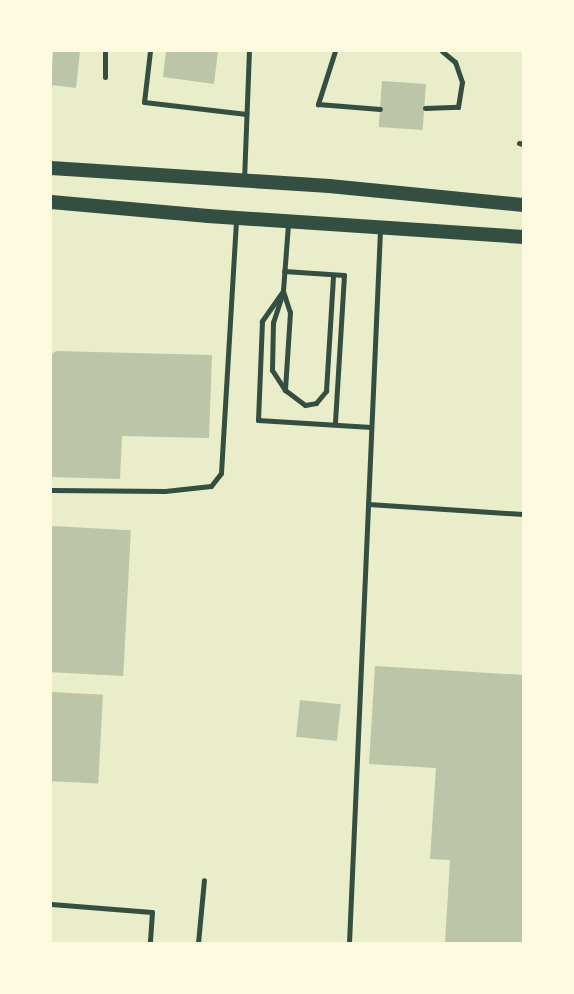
<!DOCTYPE html>
<style>
body{margin:0}
#map{position:relative;width:574px;height:994px;overflow:hidden;background:#e9edc9;font-family:"Asap Condensed",sans-serif}
div>[style]{position:absolute}
[style*='--x']{left:calc(var(--x)*1px);top:calc(var(--y)*1px);width:calc(var(--w)*1px);rotate:calc(var(--a)*1deg)}
.building>*{inset:0;background:#bcc5a7;transform-origin:0 0}
.service>*{height:5px;margin:-2.5px;padding:0 2.5px;transform-origin:2.5px;border-radius:2.5px;background:#344e41}
.secondary>*{height:14px;margin:-7px;padding:0 7px;transform-origin:7px;border-radius:7px;background:#344e41}
span{translate:-50% -50%;white-space:nowrap;text-align:center;line-height:1.15;-webkit-text-stroke:5px #fefae0;paint-order:stroke}
.frame{position:absolute;inset:0;border:52px solid #fefae0;pointer-events:none}
</style>
<div id="map">
<div class="building">
<i style="clip-path:polygon(53px 51px,80px 51px,76px 88px,51px 85px)"></i>
<i style="clip-path:polygon(166px 51px,218px 51px,214px 84px,163px 77px)"></i>
<i style="left:382px;top:81px;width:44px;height:46px;rotate:4deg"></i>
<i style="clip-path:polygon(56px 351px,212px 355px,209px 438px,122px 436px,120px 479px,51px 477px,51px 355px)"></i>
<i style="left:51px;top:526px;width:80px;height:146px;rotate:3deg"></i>
<i style="clip-path:polygon(375px 666px,523px 675px,523px 943px,445px 943px,450px 860px,430px 859px,436px 768px,369px 764px)"></i>
<i style="left:51px;top:692px;width:52px;height:89px;rotate:3deg"></i>
<i style="left:300px;top:700px;width:41px;height:37px;rotate:6deg"></i>
</div>
<div class="service">
<i style="--x:105;--y:51;--w:26;--a:90"></i>
<i style="--x:150;--y:51;--w:51;--a:96.7"></i>
<i style="--x:144;--y:102;--w:103;--a:6.7"></i>
<i style="--x:335;--y:51;--w:56;--a:107.8"></i>
<i style="--x:318;--y:104;--w:62;--a:4.6"></i>
<i style="--x:425;--y:108;--w:33;--a:-2"></i>
<i style="--x:458;--y:107;--w:25;--a:-81"></i>
<i style="--x:462;--y:82;--w:21;--a:-109"></i>
<i style="--x:455;--y:62;--w:17;--a:-140"></i>
<i style="--x:519;--y:143;--w:4;--a:14"></i>
<i style="--x:244;--y:180;--w:129;--a:-87.8"></i>
<i style="--x:288;--y:224;--w:67;--a:94.3"></i>
<i style="--x:283;--y:291;--w:37;--a:125"></i>
<i style="--x:262;--y:321;--w:99;--a:92.3"></i>
<i style="--x:258;--y:420;--w:113;--a:3.5"></i>
<i style="--x:284;--y:271;--w:60;--a:3.8"></i>
<i style="--x:344;--y:275;--w:149;--a:93.5"></i>
<i style="--x:283;--y:291;--w:22;--a:72"></i>
<i style="--x:290;--y:312;--w:78;--a:93.7"></i>
<i style="--x:285;--y:390;--w:25;--a:37"></i>
<i style="--x:305;--y:405;--w:11;--a:-10"></i>
<i style="--x:316;--y:403;--w:16;--a:-50"></i>
<i style="--x:326;--y:391;--w:116;--a:-86.5"></i>
<i style="--x:281;--y:298;--w:25;--a:108"></i>
<i style="--x:273;--y:322;--w:48;--a:91.2"></i>
<i style="--x:272;--y:370;--w:24;--a:57"></i>
<i style="--x:51;--y:490;--w:114;--a:0.5"></i>
<i style="--x:165;--y:491;--w:46;--a:-6.2"></i>
<i style="--x:211;--y:486;--w:16;--a:-52"></i>
<i style="--x:221;--y:473;--w:254;--a:-86.6"></i>
<i style="--x:368;--y:504;--w:155;--a:3.7"></i>
<i style="--x:51;--y:904;--w:101;--a:4.5"></i>
<i style="--x:152;--y:912;--w:31;--a:94"></i>
<i style="--x:198;--y:943;--w:63;--a:-84.6"></i>
<i style="--x:349;--y:943;--w:714;--a:-87.51"></i>
</div>
<div class="secondary">
<i style="--x:51;--y:168;--w:279;--a:3.7"></i>
<i style="--x:329;--y:186;--w:195;--a:5.6"></i>
<i style="--x:51;--y:202;--w:158;--a:5.1"></i>
<i style="--x:208;--y:216;--w:316;--a:3.8"></i>
</div>
<div class="frame"></div>
</div>
